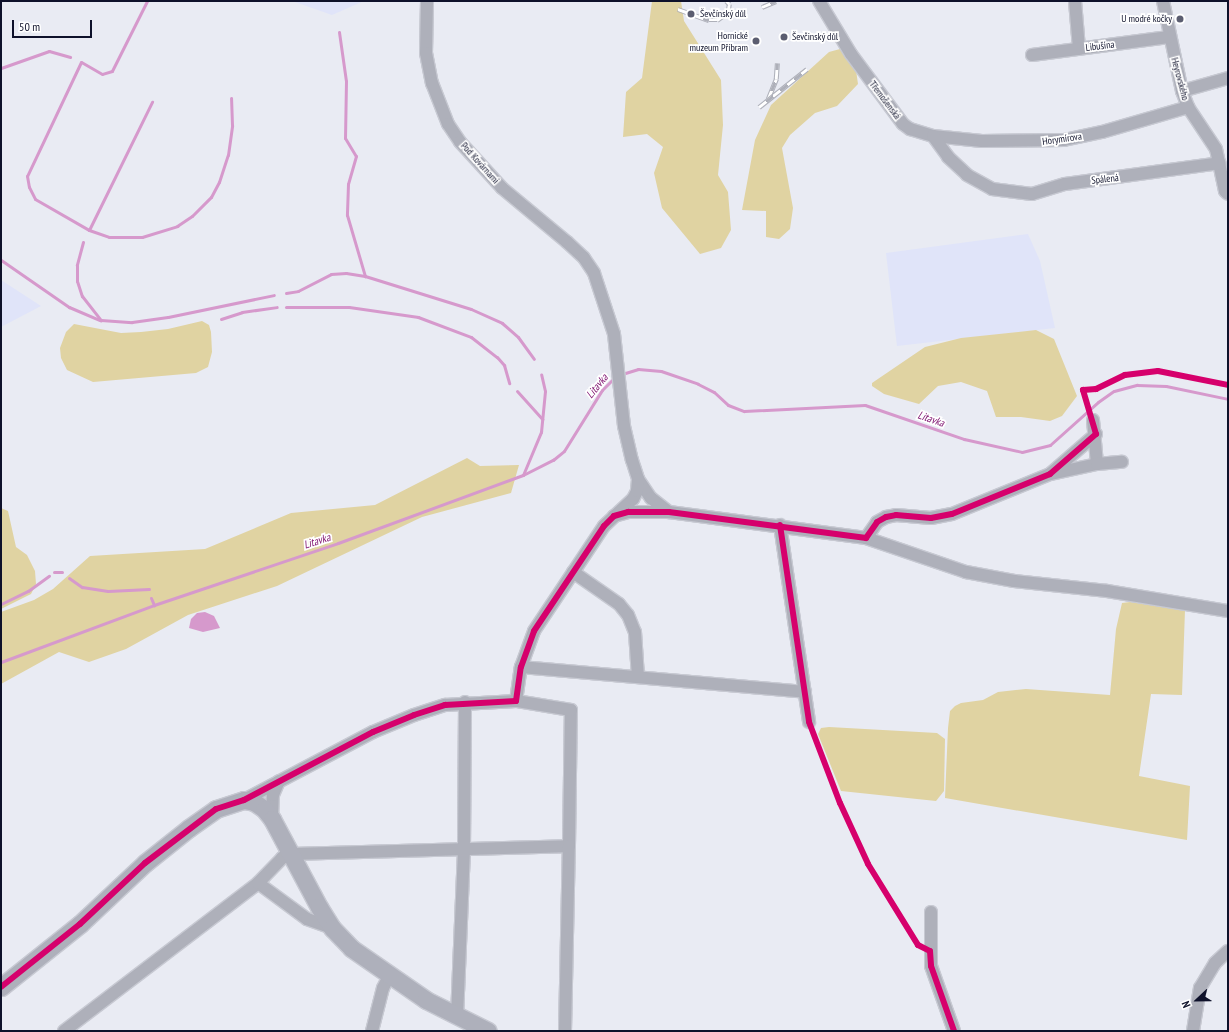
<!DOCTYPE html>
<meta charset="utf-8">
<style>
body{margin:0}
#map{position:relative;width:1229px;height:1032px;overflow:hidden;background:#e9ebf3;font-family:"PT Sans Narrow",sans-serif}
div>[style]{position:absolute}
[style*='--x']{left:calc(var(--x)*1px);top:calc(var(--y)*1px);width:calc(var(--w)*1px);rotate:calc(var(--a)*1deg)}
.built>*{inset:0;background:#e0e4f9}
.green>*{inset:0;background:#e0d3a2}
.water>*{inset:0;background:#d699cc}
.stream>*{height:3px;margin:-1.5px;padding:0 1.5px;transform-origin:1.5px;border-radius:1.5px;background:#d699cc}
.roads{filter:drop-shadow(1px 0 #c7c9d2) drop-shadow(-1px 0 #c7c9d2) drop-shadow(0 1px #c7c9d2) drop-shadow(0 -1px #c7c9d2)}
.street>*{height:12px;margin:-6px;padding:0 6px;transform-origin:6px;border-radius:6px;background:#aeb0ba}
.secondary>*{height:17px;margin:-8.5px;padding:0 8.5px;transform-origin:8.5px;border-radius:8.5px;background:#aeb0bb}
.rail>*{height:4.5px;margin-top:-2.25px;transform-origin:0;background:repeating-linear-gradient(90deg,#fff 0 9px,#aeb0b9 0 18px);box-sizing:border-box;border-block:1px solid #aeb0b9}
.cycleway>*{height:6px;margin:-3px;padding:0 3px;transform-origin:3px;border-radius:3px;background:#d6006c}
.dots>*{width:11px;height:11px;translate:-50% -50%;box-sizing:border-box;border:2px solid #fff;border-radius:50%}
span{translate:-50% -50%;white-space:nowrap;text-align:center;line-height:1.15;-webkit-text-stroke:3.5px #fff;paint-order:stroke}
.poi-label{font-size:10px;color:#0e112a}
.left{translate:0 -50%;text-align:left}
.right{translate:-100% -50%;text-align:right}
.street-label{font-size:10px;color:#0e112a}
.water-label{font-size:11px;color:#821673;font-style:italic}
.frame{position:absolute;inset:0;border:2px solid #0e112a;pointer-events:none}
.north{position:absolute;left:1177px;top:980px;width:40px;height:40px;-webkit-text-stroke:3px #fff;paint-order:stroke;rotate:248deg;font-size:11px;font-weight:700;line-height:16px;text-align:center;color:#0e112a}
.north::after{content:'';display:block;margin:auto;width:14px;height:18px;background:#0e112a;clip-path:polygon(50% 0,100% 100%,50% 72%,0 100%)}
.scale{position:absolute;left:12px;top:20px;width:80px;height:18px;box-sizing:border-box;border:2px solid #0e112a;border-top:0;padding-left:5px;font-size:12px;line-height:14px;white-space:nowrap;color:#0e112a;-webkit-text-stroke:3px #fff;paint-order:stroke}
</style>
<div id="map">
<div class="built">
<i style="clip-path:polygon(292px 1px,364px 1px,332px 15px)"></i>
<i style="clip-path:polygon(1028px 234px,1040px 261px,1055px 328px,897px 346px,886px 253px)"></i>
<i style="clip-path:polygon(1px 280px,41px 306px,1px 327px)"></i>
</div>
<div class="green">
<i style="clip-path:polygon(652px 1px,681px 1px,684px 21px,721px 80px,723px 125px,718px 175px,728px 192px,731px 230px,721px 248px,700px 254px,662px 208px,654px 173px,663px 147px,647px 134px,623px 137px,626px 92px,642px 78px)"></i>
<i style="clip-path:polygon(840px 49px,856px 70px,858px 84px,837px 106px,815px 113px,790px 135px,782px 148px,793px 208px,790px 229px,779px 239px,766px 237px,766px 211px,742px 210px,755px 140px,771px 105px,829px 52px)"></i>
<i style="clip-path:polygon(202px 321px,209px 325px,211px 332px,212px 352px,208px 367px,196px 373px,93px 382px,67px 370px,61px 358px,60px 348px,66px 332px,74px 324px,121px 333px,141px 332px,168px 329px)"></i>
<i style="clip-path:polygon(1036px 330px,1054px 339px,1077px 396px,1062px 416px,1050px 421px,1021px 417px,996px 417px,987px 391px,961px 382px,938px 386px,919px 404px,884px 394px,872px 386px,872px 383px,925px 347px,961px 338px)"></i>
<i style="clip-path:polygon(467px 458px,480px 466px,519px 465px,511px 493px,422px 517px,277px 586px,188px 615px,126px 649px,89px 662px,59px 652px,1px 684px,1px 612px,34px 600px,53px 589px,90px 556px,205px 549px,291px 513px,375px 505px)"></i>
<i style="clip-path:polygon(1px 508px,8px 511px,16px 547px,27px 555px,35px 571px,36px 584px,31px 594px,1px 609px)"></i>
<i style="clip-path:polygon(1130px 602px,1185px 610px,1182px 695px,1151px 694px,1139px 776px,1190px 786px,1187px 840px,945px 798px,948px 728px,950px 711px,955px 706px,961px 703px,983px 700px,998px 692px,1026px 689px,1110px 695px,1116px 629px,1122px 603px)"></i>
<i style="clip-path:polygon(829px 727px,937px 733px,945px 739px,944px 791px,936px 801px,841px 791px,818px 734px,821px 728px)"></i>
</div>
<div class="water">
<i style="clip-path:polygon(205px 612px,214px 616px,220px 628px,203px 632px,189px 628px,191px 619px,197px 613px)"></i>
</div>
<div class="stream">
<i style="--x:147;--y:1;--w:78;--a:116.6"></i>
<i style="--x:112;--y:71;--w:10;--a:163"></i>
<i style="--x:102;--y:74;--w:24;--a:-150"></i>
<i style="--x:81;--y:62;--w:126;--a:115.3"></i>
<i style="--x:27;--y:176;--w:11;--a:80"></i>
<i style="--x:29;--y:187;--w:13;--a:63"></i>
<i style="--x:35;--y:199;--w:62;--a:29.9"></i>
<i style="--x:89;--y:230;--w:21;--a:19"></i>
<i style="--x:109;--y:237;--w:33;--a:0"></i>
<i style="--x:142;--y:237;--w:37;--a:-17"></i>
<i style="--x:177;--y:226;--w:18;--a:-34"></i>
<i style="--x:192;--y:216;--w:27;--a:-45"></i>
<i style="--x:211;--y:197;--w:17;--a:-62"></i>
<i style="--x:219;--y:182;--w:28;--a:-72"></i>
<i style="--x:228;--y:155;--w:30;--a:-82"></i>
<i style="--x:232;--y:125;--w:27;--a:-92"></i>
<i style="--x:339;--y:32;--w:49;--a:81.9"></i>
<i style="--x:346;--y:81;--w:57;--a:91"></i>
<i style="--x:345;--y:138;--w:21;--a:59"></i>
<i style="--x:356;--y:156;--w:29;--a:106"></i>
<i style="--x:348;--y:184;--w:31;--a:92"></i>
<i style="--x:347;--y:215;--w:64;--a:73.6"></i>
<i style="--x:1;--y:68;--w:51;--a:-19.5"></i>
<i style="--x:49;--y:51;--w:22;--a:16"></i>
<i style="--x:89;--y:230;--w:143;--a:-63.8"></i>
<i style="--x:83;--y:242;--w:24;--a:105"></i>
<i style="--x:77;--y:265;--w:16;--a:90"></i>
<i style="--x:77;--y:281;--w:16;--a:72"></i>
<i style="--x:82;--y:296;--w:31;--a:52"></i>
<i style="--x:101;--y:320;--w:31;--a:4"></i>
<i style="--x:132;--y:322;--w:36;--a:-8"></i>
<i style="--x:168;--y:317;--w:108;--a:-11.7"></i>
<i style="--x:1;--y:260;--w:83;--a:34.7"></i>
<i style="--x:69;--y:307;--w:34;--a:23"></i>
<i style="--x:286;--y:293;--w:12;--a:-9"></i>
<i style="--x:298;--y:291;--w:37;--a:-27"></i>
<i style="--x:331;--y:274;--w:15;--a:-4"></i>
<i style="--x:346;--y:273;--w:19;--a:9"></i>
<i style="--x:365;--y:276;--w:111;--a:17.3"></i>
<i style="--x:471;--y:309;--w:34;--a:24"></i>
<i style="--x:502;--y:323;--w:21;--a:41"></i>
<i style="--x:518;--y:337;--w:27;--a:54"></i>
<i style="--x:286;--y:307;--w:63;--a:0"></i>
<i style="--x:349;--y:307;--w:70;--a:8.2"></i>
<i style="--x:418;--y:317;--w:57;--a:20.7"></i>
<i style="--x:471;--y:337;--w:33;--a:38"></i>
<i style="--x:497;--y:357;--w:11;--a:49"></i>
<i style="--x:504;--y:365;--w:19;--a:74"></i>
<i style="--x:221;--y:319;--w:22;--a:-18"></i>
<i style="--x:242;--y:312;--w:35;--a:-8"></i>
<i style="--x:622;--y:374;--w:17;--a:-17"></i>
<i style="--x:638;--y:369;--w:23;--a:5"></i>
<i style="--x:661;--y:371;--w:39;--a:19"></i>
<i style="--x:698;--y:384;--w:18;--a:27"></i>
<i style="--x:714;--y:392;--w:19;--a:43"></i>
<i style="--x:728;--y:405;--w:17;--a:21"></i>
<i style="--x:744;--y:411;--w:121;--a:-2.8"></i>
<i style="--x:865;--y:405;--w:105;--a:19"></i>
<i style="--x:964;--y:439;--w:59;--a:12.6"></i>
<i style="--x:1022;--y:452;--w:29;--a:-14"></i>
<i style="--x:1050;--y:445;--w:64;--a:-41.9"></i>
<i style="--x:1098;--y:402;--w:19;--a:-35"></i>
<i style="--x:1114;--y:391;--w:24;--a:-15"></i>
<i style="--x:1137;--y:385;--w:29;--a:2"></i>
<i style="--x:1166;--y:386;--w:63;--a:11.8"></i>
<i style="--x:517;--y:391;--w:38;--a:48"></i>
<i style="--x:523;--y:475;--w:47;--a:-67.3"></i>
<i style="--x:541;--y:432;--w:41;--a:-84.4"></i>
<i style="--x:545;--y:391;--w:17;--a:-103"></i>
<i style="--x:54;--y:572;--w:8;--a:0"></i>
<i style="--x:69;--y:578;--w:16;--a:35"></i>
<i style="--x:82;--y:587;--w:26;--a:9"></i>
<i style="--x:108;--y:591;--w:41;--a:-2.8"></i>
<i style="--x:151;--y:598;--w:8;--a:67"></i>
<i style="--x:1;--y:604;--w:30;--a:-26"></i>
<i style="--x:28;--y:591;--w:26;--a:-36"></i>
<i style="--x:1;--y:662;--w:163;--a:-20.4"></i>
<i style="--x:154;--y:605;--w:194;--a:-18.6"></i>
<i style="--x:338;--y:543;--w:197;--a:-20.2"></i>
<i style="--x:523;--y:475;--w:34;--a:-27"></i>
<i style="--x:553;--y:460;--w:14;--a:-39"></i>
<i style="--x:564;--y:451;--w:72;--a:-58.1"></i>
<i style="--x:602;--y:390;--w:18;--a:-45"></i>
</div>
<div class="roads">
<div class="street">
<i style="--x:427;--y:1;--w:52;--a:91.1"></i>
<i style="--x:426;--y:53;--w:31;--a:79"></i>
<i style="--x:432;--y:83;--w:44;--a:68.7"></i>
<i style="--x:448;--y:124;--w:22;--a:56"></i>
<i style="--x:460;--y:142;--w:62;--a:47.6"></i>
<i style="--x:502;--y:188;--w:85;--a:39.7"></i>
<i style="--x:567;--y:242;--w:23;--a:43"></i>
<i style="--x:584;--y:258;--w:18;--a:56"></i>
<i style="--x:594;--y:273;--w:64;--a:71.8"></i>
<i style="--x:614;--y:334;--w:93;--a:83.8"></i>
<i style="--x:624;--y:426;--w:35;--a:77"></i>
<i style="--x:632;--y:460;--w:20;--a:72"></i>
<i style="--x:638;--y:479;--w:23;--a:56"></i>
<i style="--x:651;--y:498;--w:23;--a:38"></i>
<i style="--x:819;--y:1;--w:62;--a:58.9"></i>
<i style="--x:851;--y:54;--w:87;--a:53.4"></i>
<i style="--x:903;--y:124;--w:9;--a:36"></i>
<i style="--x:910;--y:129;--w:24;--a:17"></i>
<i style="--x:933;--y:136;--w:49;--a:5.8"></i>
<i style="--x:982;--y:141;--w:82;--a:-0.7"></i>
<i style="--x:1064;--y:140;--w:39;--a:-12"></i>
<i style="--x:1102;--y:132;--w:90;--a:-16.2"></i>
<i style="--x:1075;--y:1;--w:48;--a:85.2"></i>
<i style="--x:1163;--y:1;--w:92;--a:78.1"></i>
<i style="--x:1182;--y:91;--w:17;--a:69"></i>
<i style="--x:1188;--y:107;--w:50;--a:56.3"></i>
<i style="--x:1216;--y:149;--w:43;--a:77.9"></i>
<i style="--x:1225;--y:191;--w:4;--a:45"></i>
<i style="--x:1032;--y:55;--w:138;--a:-7.5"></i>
<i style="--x:1182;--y:91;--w:48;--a:-15.8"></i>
<i style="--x:933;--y:136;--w:26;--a:54"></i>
<i style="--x:948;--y:157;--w:26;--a:43"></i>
<i style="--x:967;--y:175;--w:29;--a:29"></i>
<i style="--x:992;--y:189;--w:40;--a:7.1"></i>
<i style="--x:1032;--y:194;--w:34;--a:-17"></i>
<i style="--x:1065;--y:184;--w:156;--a:-7.7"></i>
<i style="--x:1093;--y:420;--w:44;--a:84.8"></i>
<i style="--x:1051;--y:474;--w:47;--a:-12.3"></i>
<i style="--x:1097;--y:464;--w:25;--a:-5"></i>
<i style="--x:614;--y:516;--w:15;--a:-16"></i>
<i style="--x:628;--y:512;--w:41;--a:0"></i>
<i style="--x:669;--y:512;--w:199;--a:7.5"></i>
<i style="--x:866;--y:538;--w:106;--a:18.8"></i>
<i style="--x:966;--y:572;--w:49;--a:10.6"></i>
<i style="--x:1014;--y:581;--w:94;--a:6.1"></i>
<i style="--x:1107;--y:591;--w:123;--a:9.4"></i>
<i style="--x:780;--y:525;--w:199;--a:81.6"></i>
<i style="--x:866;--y:538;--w:19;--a:-55"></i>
<i style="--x:877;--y:522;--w:10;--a:-29"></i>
<i style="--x:886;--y:517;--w:10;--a:-11"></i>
<i style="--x:896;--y:515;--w:35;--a:5"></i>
<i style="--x:931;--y:518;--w:21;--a:-11"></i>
<i style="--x:952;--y:514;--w:106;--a:-22.2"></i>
<i style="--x:1050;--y:474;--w:61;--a:-41"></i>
<i style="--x:573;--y:572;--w:56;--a:34.8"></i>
<i style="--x:619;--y:604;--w:14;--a:51"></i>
<i style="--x:628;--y:615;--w:18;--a:68"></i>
<i style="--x:635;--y:632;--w:45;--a:86.2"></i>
<i style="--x:521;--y:667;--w:285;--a:5"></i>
<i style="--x:244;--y:800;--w:146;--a:-27.8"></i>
<i style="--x:373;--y:732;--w:44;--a:-22.5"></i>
<i style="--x:414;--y:715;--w:33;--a:-18"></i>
<i style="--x:445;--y:705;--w:71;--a:-3.2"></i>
<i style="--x:516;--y:701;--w:34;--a:-82"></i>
<i style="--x:521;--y:667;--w:38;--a:-70"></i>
<i style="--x:534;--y:631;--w:126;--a:-56.3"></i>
<i style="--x:604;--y:526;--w:40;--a:-43"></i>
<i style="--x:633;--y:499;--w:9;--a:-63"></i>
<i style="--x:637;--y:491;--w:12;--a:-85"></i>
<i style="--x:272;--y:819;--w:24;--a:-88"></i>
<i style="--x:273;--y:795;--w:15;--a:-67"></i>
<i style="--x:258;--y:883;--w:61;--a:36.3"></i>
<i style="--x:307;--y:919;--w:27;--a:20"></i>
<i style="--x:931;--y:912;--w:54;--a:90"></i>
<i style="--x:931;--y:966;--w:69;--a:70.5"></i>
<i style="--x:457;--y:1017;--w:168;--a:-87.6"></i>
<i style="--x:464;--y:849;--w:147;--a:-89.6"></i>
<i style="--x:64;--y:1031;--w:244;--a:-37.3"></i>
<i style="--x:258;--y:883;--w:35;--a:-46"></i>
<i style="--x:282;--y:858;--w:8;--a:-30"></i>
<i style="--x:289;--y:854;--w:280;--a:-1.6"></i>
<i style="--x:569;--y:846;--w:136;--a:-89.2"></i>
<i style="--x:571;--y:710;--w:56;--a:-170.7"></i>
<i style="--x:372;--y:1031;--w:44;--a:-75.7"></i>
<i style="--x:383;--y:988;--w:13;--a:-63"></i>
<i style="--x:565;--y:1031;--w:185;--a:-88.8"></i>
<i style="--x:1193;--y:1031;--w:44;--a:-80.8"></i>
<i style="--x:1200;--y:988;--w:29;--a:-59"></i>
<i style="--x:1215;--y:963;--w:18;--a:-43"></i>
</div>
<div class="secondary">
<i style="--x:1;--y:987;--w:101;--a:-38.6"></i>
<i style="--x:80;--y:924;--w:89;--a:-43.2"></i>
<i style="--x:145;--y:863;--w:56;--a:-38.5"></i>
<i style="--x:189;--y:828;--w:33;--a:-35"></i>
<i style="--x:216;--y:809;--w:29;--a:-18"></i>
<i style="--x:244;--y:800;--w:10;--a:11"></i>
<i style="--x:254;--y:802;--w:12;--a:35"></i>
<i style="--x:264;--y:809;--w:13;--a:51"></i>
<i style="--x:272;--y:819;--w:100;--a:61.9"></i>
<i style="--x:319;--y:907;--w:25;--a:58"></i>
<i style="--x:332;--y:928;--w:28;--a:46"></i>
<i style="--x:351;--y:948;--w:91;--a:34.7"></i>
<i style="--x:426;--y:1000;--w:69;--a:26.6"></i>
</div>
</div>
<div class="rail">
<i style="--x:762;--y:7;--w:15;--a:-23"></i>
<i style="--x:678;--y:9;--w:33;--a:20"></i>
<i style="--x:709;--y:20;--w:8;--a:0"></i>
<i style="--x:717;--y:20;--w:14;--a:-36"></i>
<i style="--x:728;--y:12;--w:8;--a:-83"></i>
<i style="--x:729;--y:4;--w:4;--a:-135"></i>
<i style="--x:768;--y:99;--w:22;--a:-68"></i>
<i style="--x:776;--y:79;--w:16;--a:-86"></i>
<i style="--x:759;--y:107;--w:61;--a:-38.4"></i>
</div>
<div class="cycleway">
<i style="--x:780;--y:525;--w:199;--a:81.6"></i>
<i style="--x:809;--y:722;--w:87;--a:69.1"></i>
<i style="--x:840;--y:803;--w:67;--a:65.3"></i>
<i style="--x:868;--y:864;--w:95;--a:58.3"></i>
<i style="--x:918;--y:945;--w:13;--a:27"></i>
<i style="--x:930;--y:951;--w:15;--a:86"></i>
<i style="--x:931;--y:966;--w:69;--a:70.5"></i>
<i style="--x:1;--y:987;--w:101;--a:-38.6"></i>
<i style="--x:80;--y:924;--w:89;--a:-43.2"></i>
<i style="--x:145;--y:863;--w:89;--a:-37.3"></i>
<i style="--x:216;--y:809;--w:29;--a:-18"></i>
<i style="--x:244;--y:800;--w:146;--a:-27.8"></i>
<i style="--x:373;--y:732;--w:44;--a:-22.5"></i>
<i style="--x:414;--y:715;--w:33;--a:-18"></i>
<i style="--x:445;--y:705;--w:71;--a:-3.2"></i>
<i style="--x:516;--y:701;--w:34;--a:-82"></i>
<i style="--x:521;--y:667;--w:38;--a:-70"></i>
<i style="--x:534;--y:631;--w:126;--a:-56.3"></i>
<i style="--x:604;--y:526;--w:14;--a:-45"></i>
<i style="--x:614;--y:516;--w:15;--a:-16"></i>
<i style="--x:628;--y:512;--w:41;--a:0"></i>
<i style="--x:669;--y:512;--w:199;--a:7.5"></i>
<i style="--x:866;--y:538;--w:19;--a:-55"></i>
<i style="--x:877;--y:522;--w:10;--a:-29"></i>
<i style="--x:886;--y:517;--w:10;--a:-11"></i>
<i style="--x:896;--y:515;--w:35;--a:5"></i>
<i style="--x:931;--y:518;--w:21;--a:-11"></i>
<i style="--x:952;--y:514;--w:106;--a:-22.2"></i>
<i style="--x:1050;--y:474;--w:61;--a:-41"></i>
<i style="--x:1096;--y:434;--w:46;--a:-106.5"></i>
<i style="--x:1083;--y:390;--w:13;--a:-4"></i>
<i style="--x:1096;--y:389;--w:32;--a:-26"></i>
<i style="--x:1125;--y:375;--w:33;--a:-7"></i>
<i style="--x:1158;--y:371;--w:71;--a:11.3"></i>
</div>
<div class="dots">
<i style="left:691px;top:14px;background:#5b5d70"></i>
<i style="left:1180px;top:19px;background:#5b5d70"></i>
<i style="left:784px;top:37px;background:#5b5d70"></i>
<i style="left:756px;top:41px;background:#5b5d70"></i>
</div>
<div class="poi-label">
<span class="left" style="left:700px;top:14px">Ševčínský důl</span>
<span class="right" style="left:1172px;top:19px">U modré kočky</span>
<span class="right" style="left:748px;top:41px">Hornické<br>muzeum Příbram</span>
<span class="left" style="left:792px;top:37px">Ševčinský důl</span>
</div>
<div class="street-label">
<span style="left:1100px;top:46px;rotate:-7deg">Libušina</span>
<span style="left:1180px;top:79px;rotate:75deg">Heyrovského</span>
<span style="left:885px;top:100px;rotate:53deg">Třemošenská</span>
<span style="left:1062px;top:139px;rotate:-8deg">Horymírova</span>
<span style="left:480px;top:163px;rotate:48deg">Pod Kovárnami</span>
<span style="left:1105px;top:179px;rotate:-6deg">Spálená</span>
</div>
<div class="water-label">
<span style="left:597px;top:386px;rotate:-51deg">Litavka</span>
<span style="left:931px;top:419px;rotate:19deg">Litavka</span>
<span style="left:317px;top:541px;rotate:-18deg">Litavka</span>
</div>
<div class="frame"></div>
<div class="north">N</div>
<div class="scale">50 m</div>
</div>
